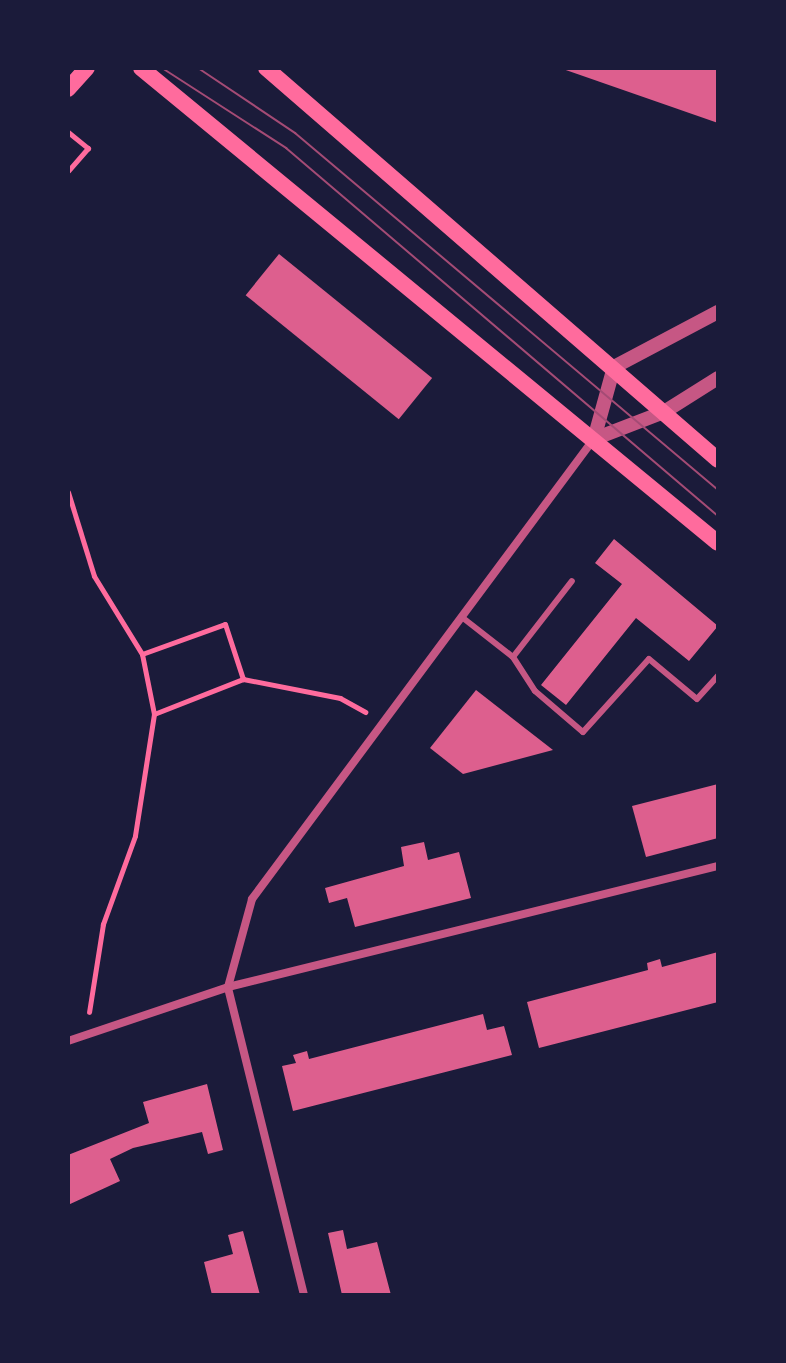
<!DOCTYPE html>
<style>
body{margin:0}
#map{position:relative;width:786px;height:1363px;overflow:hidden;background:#1b1b3a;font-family:"Varela Round",sans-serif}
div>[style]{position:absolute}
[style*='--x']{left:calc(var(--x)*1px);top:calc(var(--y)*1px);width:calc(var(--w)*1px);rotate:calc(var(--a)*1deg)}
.building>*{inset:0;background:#dd5f8e;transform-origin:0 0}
.path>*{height:5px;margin:-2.5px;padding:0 2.5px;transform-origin:2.5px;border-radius:2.5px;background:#ff6b9d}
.service>*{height:6px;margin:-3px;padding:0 3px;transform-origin:3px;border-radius:3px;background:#c65784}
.minor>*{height:8px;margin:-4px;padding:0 4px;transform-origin:4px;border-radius:4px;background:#c65784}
.tertiary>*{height:14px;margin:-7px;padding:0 7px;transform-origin:7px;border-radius:7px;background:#c65784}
.secondary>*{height:16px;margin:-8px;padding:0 8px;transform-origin:8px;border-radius:8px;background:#ff6b9d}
.tram>*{height:2px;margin:-1px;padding:0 1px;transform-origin:1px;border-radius:1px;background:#a44b75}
span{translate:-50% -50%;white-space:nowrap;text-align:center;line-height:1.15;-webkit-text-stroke:8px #1b1b3a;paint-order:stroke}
.frame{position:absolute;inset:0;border:70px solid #1b1b3a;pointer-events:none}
</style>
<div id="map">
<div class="building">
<i style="clip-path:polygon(560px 68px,718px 68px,718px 123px)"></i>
<i style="left:279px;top:254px;width:197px;height:53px;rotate:39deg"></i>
<i style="clip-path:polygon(614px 539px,718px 626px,689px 661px,636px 618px,566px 705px,541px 685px,622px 584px,595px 563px)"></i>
<i style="clip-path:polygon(476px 690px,553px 750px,463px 774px,430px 748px)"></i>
<i style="clip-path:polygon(718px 784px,718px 838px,646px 857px,632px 806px)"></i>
<i style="clip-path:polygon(424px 842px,428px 860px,459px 852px,471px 898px,355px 927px,347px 898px,329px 903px,325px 888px,404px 866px,401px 847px)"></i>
<i style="clip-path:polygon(718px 952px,718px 1002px,539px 1048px,527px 1002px,648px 970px,647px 963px,660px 959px,662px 967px)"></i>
<i style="clip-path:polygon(483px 1014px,487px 1030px,504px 1026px,512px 1055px,293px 1111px,282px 1066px,296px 1063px,293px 1055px,307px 1051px,309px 1059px)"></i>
<i style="clip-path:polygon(207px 1084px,223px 1150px,208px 1154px,202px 1132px,133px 1148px,110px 1159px,120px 1181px,68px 1205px,68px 1155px,149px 1123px,143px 1102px)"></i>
<i style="clip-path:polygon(343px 1230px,347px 1249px,377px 1242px,391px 1295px,342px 1295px,328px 1233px)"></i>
<i style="clip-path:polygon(243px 1231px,260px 1295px,212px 1295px,204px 1262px,233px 1254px,228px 1235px)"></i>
</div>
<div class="path">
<i style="--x:68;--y:132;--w:26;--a:39"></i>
<i style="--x:88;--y:148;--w:30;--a:131"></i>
<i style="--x:68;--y:492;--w:88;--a:72.8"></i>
<i style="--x:94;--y:576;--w:92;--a:58.4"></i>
<i style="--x:142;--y:654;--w:61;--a:78.7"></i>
<i style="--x:154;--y:714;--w:123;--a:98.9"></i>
<i style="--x:135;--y:836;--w:94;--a:110"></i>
<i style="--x:103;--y:924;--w:89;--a:99"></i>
<i style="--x:142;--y:654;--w:88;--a:-19.9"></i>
<i style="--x:225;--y:624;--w:58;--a:71.9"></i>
<i style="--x:154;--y:714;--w:96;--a:-21.5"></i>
<i style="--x:243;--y:679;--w:99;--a:11.1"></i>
<i style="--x:340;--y:698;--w:29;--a:29"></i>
</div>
<div class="service">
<i style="--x:463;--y:618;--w:63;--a:38"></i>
<i style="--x:513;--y:657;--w:96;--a:-52.2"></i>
<i style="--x:513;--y:657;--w:40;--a:57.1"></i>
<i style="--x:535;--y:691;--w:63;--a:40.5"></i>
<i style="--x:583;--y:732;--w:98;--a:-47.9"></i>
<i style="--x:649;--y:659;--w:62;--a:39.8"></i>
<i style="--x:697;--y:699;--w:31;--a:-48"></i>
</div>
<div class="minor">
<i style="--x:68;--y:1041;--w:169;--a:-18.6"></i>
<i style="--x:228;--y:987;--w:505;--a:-13.87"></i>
<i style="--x:304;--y:1295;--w:317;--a:-103.9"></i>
<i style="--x:228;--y:987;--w:91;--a:-74.7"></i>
<i style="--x:252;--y:899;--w:572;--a:-53.39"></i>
</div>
<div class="tertiary">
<i style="--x:594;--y:439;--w:75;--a:-74.5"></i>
<i style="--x:614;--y:367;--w:118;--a:-27.9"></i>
<i style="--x:594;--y:439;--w:75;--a:-21.1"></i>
<i style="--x:664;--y:412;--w:64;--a:-32.2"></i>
</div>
<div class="secondary">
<i style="--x:141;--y:68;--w:747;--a:39.46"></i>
<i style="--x:266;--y:68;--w:598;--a:40.93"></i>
<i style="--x:68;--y:89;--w:28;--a:-48"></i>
</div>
<div class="tram">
<i style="--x:162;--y:68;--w:148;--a:32.8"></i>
<i style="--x:286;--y:148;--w:567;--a:40.43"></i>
<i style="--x:198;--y:68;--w:117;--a:33.8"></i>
<i style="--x:295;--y:133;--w:554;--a:40.16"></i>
</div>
<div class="frame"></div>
</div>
